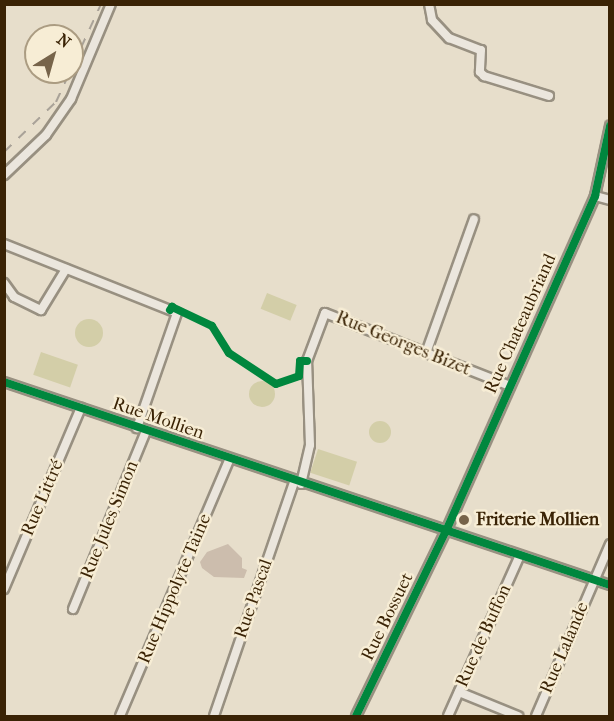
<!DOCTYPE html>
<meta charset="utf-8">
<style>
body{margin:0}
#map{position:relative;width:614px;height:721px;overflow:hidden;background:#e7decb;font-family:"IM FELL French Canon",serif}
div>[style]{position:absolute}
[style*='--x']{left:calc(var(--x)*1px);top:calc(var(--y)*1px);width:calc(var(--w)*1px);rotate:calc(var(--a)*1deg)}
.green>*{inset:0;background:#d3cea8;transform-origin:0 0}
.round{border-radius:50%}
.building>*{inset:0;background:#ccbdad}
.roads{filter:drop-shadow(2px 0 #989081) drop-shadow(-2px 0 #989081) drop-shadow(0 2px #989081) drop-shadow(0 -2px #989081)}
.minor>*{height:8px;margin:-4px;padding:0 4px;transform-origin:4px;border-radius:4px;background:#ebe6dd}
.rail>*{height:2px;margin-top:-1px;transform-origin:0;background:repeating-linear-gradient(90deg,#a9a298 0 10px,transparent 0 20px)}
.cycleway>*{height:8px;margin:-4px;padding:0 4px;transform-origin:4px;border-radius:4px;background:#00873e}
.dots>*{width:16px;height:16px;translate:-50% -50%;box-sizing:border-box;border:3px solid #f7edd5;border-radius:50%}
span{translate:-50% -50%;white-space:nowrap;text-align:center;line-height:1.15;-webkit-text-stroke:5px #f7edd5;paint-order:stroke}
.street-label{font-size:18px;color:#3a2305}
.poi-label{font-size:18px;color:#3a2305;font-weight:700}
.left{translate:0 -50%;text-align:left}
.frame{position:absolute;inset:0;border:6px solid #3a2305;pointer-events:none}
.north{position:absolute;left:24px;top:24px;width:60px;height:60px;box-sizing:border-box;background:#f7edd5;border:2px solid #ab9c82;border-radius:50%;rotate:37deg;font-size:16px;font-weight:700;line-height:24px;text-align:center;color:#3a2305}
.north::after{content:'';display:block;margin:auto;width:21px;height:27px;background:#77644a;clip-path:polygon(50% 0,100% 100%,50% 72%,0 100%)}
</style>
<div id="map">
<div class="green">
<i style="left:267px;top:293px;width:32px;height:17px;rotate:22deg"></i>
<i class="round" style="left:75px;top:319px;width:28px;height:28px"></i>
<i style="left:41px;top:352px;width:39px;height:24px;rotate:19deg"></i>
<i class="round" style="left:249px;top:381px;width:26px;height:26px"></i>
<i class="round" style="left:369px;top:421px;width:22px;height:22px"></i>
<i style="left:318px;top:449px;width:41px;height:25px;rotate:18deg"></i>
</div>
<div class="building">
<i style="clip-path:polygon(228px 544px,242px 558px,242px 568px,247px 570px,244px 578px,214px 577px,202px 568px,200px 562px,207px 552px)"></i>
</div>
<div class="roads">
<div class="minor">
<i style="--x:429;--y:4;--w:16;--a:79"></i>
<i style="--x:432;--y:20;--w:25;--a:47"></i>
<i style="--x:449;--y:38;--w:34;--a:21"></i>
<i style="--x:481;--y:50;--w:22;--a:93"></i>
<i style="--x:480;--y:72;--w:6;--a:45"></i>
<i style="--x:484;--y:76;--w:68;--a:17.1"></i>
<i style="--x:4;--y:175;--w:58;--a:-43.6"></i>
<i style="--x:46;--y:135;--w:44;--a:-55.2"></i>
<i style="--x:71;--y:99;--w:103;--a:-67.2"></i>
<i style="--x:595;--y:196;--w:16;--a:15"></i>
<i style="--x:4;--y:244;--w:186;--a:21.7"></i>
<i style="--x:177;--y:313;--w:122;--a:109.2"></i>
<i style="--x:4;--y:283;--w:17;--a:54"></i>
<i style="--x:14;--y:297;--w:30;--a:26"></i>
<i style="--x:41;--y:310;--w:48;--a:-58.6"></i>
<i style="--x:426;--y:353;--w:142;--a:-70.3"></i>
<i style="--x:4;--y:382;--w:639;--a:18.52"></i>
<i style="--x:301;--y:484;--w:40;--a:-77"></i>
<i style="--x:310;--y:445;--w:84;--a:-92"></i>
<i style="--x:307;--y:361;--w:51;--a:-69.4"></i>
<i style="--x:325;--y:313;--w:199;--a:21.5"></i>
<i style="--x:4;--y:589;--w:197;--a:-67"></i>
<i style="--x:73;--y:609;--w:192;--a:-67.7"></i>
<i style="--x:459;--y:692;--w:64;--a:22.1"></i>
<i style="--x:120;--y:716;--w:278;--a:-66.9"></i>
<i style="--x:214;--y:716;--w:247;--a:-71.1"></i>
<i style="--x:356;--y:716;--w:206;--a:-64.1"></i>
<i style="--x:446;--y:531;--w:367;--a:-66"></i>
<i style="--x:595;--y:196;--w:72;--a:-77.9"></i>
<i style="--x:448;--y:716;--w:176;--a:-65.9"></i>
<i style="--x:536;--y:716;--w:187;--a:-66.7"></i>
</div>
</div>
<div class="rail">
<i style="--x:4;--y:152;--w:72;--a:-43.9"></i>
<i style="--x:56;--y:102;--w:108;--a:-65.3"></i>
</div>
<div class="cycleway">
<i style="--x:170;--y:310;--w:4;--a:-56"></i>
<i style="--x:172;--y:307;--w:44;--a:25.4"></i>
<i style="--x:212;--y:326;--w:32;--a:58"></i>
<i style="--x:229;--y:353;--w:56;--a:33.4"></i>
<i style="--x:276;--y:384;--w:24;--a:-19"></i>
<i style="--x:299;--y:376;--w:15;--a:-86"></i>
<i style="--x:300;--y:361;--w:7;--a:0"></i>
<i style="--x:4;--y:382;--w:639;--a:18.52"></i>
<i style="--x:356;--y:716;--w:206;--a:-64.1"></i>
<i style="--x:446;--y:531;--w:367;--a:-66"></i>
<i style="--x:595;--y:196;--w:72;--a:-77.9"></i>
</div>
<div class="dots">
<i style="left:464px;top:520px;background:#77644a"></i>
</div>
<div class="street-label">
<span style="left:521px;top:324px;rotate:-66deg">Rue Chateaubriand</span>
<span style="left:403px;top:344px;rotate:22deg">Rue Georges Bizet</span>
<span style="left:158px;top:419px;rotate:19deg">Rue Mollien</span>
<span style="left:43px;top:498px;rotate:-67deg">Rue Littré</span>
<span style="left:110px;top:520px;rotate:-68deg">Rue Jules Simon</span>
<span style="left:175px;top:589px;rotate:-67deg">Rue Hippolyte Taine</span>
<span style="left:254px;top:599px;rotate:-71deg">Rue Pascal</span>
<span style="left:388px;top:617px;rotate:-64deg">Rue Bossuet</span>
<span style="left:484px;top:636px;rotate:-66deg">Rue de Buffon</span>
<span style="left:565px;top:648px;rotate:-67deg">Rue Lalande</span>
</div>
<div class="poi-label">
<span class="left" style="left:476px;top:520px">Friterie Mollien</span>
</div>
<div class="frame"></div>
<div class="north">N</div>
</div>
